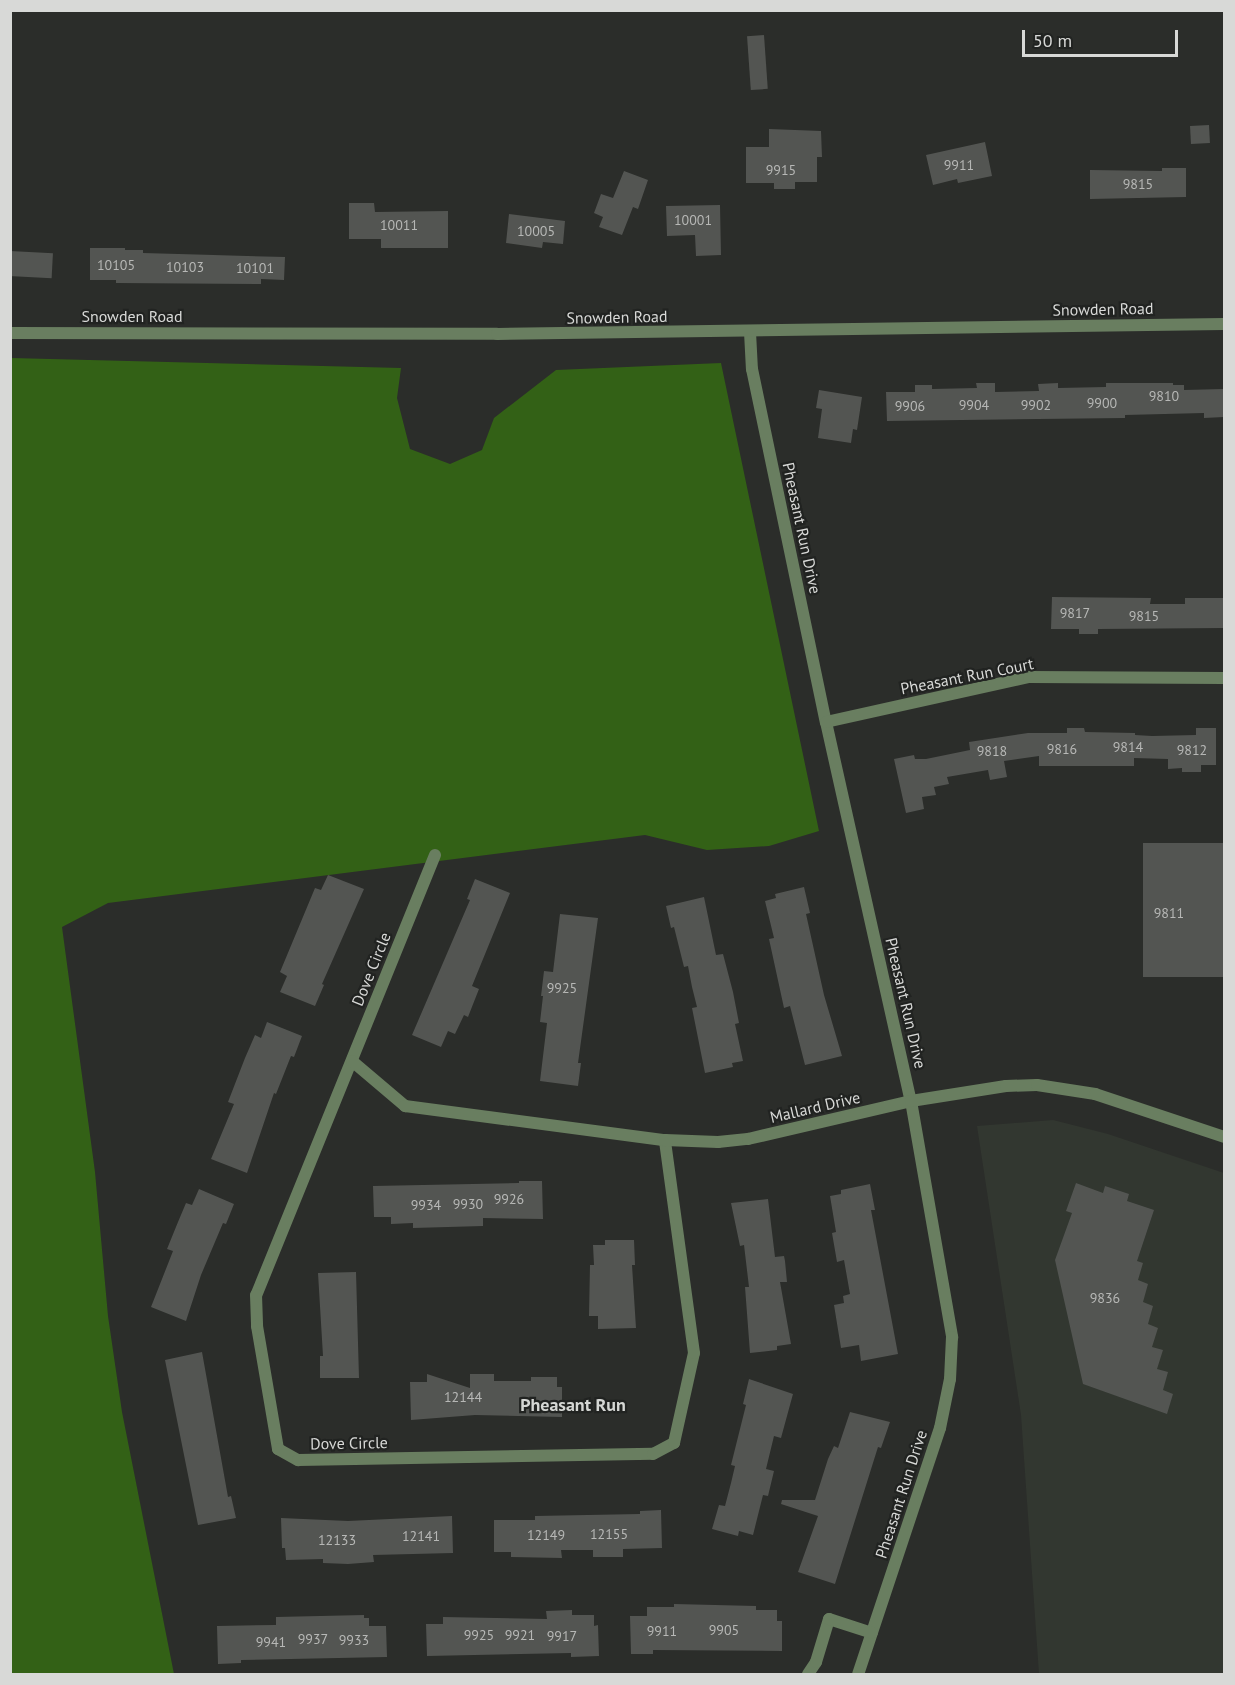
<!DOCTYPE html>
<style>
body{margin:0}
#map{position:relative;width:1235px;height:1685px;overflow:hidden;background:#2b2d2a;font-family:"PT Sans",sans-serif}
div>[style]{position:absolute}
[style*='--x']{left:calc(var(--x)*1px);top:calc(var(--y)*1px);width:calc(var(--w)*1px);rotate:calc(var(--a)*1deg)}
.built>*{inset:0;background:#323730}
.forest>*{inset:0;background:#336116}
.building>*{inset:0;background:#535552;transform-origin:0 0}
.minor>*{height:12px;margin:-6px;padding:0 6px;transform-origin:6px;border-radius:6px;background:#697e60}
span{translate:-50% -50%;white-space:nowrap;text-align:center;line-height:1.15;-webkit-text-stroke:4.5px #212321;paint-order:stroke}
.number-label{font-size:14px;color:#b7b8b6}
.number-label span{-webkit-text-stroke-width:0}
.street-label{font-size:16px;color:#d8d9d7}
.neighbourhood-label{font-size:18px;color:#d5d7d4;font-weight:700}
.frame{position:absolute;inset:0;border:12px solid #d8d9d7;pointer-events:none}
.scale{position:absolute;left:1022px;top:30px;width:156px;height:27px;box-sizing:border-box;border:3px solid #d8d9d7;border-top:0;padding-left:8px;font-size:18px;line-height:21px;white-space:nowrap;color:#d8d9d7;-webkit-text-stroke:4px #212321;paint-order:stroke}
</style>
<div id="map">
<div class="built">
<i style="clip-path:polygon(1053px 1120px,1108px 1134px,1224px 1173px,1224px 1674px,1039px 1674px,1021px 1415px,977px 1126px)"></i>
</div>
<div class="forest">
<i style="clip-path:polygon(11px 358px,401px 368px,397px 398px,410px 449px,450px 464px,482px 450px,494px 418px,556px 370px,721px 363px,819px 831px,769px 846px,707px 850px,645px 835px,108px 903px,62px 927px,95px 1172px,108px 1316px,122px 1412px,174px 1674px,11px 1674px)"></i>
</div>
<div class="building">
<i style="left:764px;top:35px;width:54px;height:17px;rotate:86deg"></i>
<i style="left:1209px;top:125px;width:18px;height:19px;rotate:87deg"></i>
<i style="clip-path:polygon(769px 129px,821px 131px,822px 157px,817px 157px,817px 182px,795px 182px,795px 189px,774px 189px,774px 183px,746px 183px,746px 147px,769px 147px)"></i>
<i style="clip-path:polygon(985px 142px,992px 176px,958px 183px,957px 179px,933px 185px,926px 155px)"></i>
<i style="clip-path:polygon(1162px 168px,1186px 168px,1186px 197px,1090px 199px,1090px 170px,1162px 171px)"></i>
<i style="clip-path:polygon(624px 171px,648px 180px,638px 209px,633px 207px,622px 235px,599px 227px,603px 217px,594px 213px,601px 194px,613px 198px)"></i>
<i style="clip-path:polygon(349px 203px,374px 203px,375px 212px,448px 211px,448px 248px,381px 248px,381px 239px,349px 239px)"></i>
<i style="clip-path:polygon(720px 205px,721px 255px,696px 256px,695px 235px,667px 236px,666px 206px)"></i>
<i style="clip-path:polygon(509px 214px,565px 221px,563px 244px,543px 242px,542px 248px,506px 243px)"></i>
<i style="clip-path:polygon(90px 248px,125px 248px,125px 250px,143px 250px,143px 253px,285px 257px,284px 280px,261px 279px,261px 284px,116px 283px,116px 280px,90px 280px)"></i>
<i style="left:10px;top:251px;width:43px;height:25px;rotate:3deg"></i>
<i style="clip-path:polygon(976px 383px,995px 383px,995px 392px,1039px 391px,1038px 384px,1058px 383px,1058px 388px,1106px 387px,1106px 383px,1173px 383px,1173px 385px,1184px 385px,1184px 390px,1224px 389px,1224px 417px,1204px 418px,1204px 413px,1125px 415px,1125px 418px,887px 421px,886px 392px,915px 392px,915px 385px,932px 385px,932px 389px,977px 388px)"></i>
<i style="clip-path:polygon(819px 390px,862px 397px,857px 430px,853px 429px,851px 443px,818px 438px,822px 409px,816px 408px)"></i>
<i style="clip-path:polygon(1052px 597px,1151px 598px,1150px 604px,1185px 604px,1185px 598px,1224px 598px,1224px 628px,1098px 629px,1098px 634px,1079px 634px,1079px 629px,1051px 629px)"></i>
<i style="clip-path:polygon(1067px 728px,1084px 728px,1085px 732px,1135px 733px,1135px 735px,1152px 736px,1196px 735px,1196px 728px,1216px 728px,1216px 765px,1201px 765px,1201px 772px,1182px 772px,1182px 768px,1168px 769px,1168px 759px,1134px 758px,1134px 766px,1039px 766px,1039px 756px,1004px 761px,1007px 777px,990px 780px,988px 770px,947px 777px,949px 784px,934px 787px,936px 795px,922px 797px,924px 809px,906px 813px,894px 759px,914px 755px,915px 759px,926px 759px,970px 750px,969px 742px,1028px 733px,1067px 733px)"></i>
<i style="left:1224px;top:843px;width:134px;height:81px;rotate:90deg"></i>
<i style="clip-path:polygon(328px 875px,364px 889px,322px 984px,324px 985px,315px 1006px,280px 992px,287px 976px,280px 972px,315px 888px,321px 890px)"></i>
<i style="clip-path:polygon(475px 879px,510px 893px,472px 986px,479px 989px,468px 1017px,464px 1015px,455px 1034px,448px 1031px,441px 1047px,412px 1035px,470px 900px,467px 899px)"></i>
<i style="clip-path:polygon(804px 887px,810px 913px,806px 914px,824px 995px,842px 1056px,805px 1065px,790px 1006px,784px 1008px,769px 939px,774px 938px,765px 901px,776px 898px,775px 894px)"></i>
<i style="clip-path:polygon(704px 897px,716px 955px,723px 954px,733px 992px,739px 1023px,735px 1024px,743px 1061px,732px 1063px,733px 1067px,705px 1073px,692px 1008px,697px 1007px,692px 987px,688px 966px,684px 967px,674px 927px,671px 928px,666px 906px)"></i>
<i style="clip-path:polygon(560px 914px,598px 918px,578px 1063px,581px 1063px,578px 1086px,540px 1081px,547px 1023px,540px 1022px,543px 996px,541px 996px,544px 971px,553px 972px)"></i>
<i style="clip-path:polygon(267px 1022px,302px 1036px,294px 1057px,291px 1056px,276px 1094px,274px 1093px,247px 1173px,211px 1159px,234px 1104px,228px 1102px,245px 1058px,255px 1035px,261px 1038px)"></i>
<i style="clip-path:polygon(519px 1181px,542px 1181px,543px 1219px,483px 1218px,483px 1226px,413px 1228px,413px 1223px,391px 1224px,391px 1217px,374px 1217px,373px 1186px,519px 1183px)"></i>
<i style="clip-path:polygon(1076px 1183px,1103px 1193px,1105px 1186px,1129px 1194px,1127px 1201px,1154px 1210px,1137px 1261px,1143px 1263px,1138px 1280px,1148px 1284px,1143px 1302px,1153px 1306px,1148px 1324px,1158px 1328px,1152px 1347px,1163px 1350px,1157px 1369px,1168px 1372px,1163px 1390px,1173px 1394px,1167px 1414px,1083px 1384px,1055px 1260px,1072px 1213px,1066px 1211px)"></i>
<i style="clip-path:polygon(870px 1184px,875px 1210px,871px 1210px,898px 1354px,861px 1361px,859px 1345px,841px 1348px,834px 1305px,844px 1303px,843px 1296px,850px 1294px,844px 1260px,837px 1262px,832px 1233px,836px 1232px,830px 1196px,841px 1194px,841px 1190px)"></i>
<i style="clip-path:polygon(199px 1189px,234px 1204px,226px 1224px,223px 1223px,201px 1275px,186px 1321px,151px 1307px,173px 1251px,167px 1249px,178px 1222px,186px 1203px,192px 1205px)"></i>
<i style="clip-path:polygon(768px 1199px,775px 1257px,784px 1256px,785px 1261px,787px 1282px,780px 1282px,791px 1344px,777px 1346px,777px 1350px,750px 1353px,745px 1287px,749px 1287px,744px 1245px,740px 1246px,731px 1203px)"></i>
<i style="clip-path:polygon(605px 1240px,634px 1240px,635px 1265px,632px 1265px,636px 1328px,598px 1329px,598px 1316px,589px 1316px,590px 1265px,594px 1265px,593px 1245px,605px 1245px)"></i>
<i style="clip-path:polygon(356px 1272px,359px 1378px,320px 1378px,320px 1356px,323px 1356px,318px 1273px)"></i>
<i style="clip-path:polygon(202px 1352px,228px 1497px,231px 1496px,236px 1518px,198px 1525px,165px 1360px)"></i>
<i style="clip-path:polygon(427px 1374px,470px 1388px,470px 1374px,494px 1374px,494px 1381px,531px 1381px,531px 1377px,557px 1377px,557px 1387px,562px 1387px,562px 1417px,475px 1415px,411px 1420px,410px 1382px,427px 1382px)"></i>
<i style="clip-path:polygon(749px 1379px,793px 1394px,781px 1438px,774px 1436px,766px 1469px,774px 1471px,768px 1496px,763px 1495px,753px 1535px,739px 1531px,738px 1536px,712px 1529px,719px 1505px,725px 1506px,731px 1483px,735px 1466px,731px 1465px,746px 1405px,743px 1404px)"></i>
<i style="clip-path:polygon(850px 1412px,890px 1422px,881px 1448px,878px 1447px,835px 1584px,798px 1572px,818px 1516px,781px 1504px,782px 1500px,815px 1500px,828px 1459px,834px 1446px,838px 1448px)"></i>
<i style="clip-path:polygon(661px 1510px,662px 1548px,623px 1549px,623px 1557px,593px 1557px,593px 1550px,561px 1550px,562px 1558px,511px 1557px,511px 1552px,494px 1552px,494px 1520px,535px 1520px,535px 1516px,640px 1514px,640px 1511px)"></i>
<i style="clip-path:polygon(452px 1516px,453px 1553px,373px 1555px,374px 1562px,348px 1564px,323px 1563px,323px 1559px,286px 1560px,285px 1548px,282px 1548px,281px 1518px,348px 1521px)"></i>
<i style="clip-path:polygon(674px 1604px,756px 1606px,756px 1610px,777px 1610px,777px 1621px,782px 1621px,782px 1651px,653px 1650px,653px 1654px,631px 1654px,630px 1616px,647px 1616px,647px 1607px,674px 1607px)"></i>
<i style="clip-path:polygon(572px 1610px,572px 1615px,594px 1615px,594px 1626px,598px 1625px,599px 1656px,571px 1657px,571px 1653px,427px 1656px,426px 1624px,443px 1624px,443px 1617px,547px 1619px,546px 1611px)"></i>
<i style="clip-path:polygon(364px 1615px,364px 1618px,369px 1618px,369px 1626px,386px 1626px,387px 1657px,241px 1660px,241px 1663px,218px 1664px,217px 1626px,276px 1625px,276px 1617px)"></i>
</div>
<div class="minor">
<i style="--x:750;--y:332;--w:37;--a:87"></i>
<i style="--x:752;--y:369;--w:361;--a:78.2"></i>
<i style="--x:826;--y:722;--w:388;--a:77.4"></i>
<i style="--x:911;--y:1101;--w:240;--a:80.1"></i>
<i style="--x:952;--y:1337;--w:42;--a:92.7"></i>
<i style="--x:950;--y:1379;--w:50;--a:101.5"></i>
<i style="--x:940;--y:1428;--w:259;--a:108.4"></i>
<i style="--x:10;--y:333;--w:487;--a:0.1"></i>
<i style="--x:497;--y:334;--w:727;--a:-0.79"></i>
<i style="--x:826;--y:722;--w:208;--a:-12.5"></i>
<i style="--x:1029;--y:677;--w:195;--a:0.3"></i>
<i style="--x:435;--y:855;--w:475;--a:112.1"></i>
<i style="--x:256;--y:1295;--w:31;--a:88"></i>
<i style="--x:257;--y:1326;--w:125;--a:80.3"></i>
<i style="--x:278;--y:1449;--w:23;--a:29"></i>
<i style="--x:298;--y:1460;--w:355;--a:-1"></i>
<i style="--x:653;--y:1454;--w:24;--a:-28"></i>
<i style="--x:674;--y:1443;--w:92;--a:-77.5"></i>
<i style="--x:694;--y:1353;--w:215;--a:-97.8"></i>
<i style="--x:352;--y:1061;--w:70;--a:40.3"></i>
<i style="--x:405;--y:1106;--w:262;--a:7.5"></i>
<i style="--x:665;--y:1140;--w:53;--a:2.2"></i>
<i style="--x:718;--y:1142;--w:30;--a:-6"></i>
<i style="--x:748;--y:1139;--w:167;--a:-13.1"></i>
<i style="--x:911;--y:1101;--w:96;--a:-9"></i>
<i style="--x:1006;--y:1086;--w:31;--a:-2"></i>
<i style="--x:1037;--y:1085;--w:59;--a:8.8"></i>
<i style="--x:1095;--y:1094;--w:136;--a:18.4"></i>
<i style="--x:808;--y:1674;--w:14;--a:-56"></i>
<i style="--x:816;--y:1662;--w:45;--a:-73.2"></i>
<i style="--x:829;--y:1619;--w:45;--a:18"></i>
</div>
<div class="number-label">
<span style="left:959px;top:165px">9911</span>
<span style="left:781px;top:170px">9915</span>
<span style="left:1138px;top:184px">9815</span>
<span style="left:693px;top:220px">10001</span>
<span style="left:399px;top:225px">10011</span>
<span style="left:536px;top:231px">10005</span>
<span style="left:116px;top:265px">10105</span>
<span style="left:185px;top:267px">10103</span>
<span style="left:255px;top:268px">10101</span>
<span style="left:1164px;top:396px">9810</span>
<span style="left:1102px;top:403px">9900</span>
<span style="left:974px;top:405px">9904</span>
<span style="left:1036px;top:405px">9902</span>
<span style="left:910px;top:406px">9906</span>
<span style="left:1075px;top:613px">9817</span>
<span style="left:1144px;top:616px">9815</span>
<span style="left:1128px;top:747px">9814</span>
<span style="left:1062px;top:749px">9816</span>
<span style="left:1192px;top:750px">9812</span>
<span style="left:992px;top:751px">9818</span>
<span style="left:1169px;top:913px">9811</span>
<span style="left:562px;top:988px">9925</span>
<span style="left:509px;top:1199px">9926</span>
<span style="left:468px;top:1204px">9930</span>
<span style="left:426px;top:1205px">9934</span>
<span style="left:1105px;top:1298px">9836</span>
<span style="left:463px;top:1397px">12144</span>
<span style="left:609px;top:1534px">12155</span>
<span style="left:546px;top:1535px">12149</span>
<span style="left:421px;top:1536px">12141</span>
<span style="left:337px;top:1540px">12133</span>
<span style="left:724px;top:1630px">9905</span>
<span style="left:662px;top:1631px">9911</span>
<span style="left:479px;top:1635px">9925</span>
<span style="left:520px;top:1635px">9921</span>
<span style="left:562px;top:1636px">9917</span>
<span style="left:313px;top:1639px">9937</span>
<span style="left:354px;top:1640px">9933</span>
<span style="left:271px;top:1642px">9941</span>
</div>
<div class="street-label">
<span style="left:1103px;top:309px;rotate:-1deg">Snowden Road</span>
<span style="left:132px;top:316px">Snowden Road</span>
<span style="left:617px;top:317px;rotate:-1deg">Snowden Road</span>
<span style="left:802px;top:528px;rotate:78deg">Pheasant Run Drive</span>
<span style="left:967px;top:676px;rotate:-11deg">Pheasant Run Court</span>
<span style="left:371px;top:969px;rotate:-68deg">Dove Circle</span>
<span style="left:906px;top:1003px;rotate:77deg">Pheasant Run Drive</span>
<span style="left:815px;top:1107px;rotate:-13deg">Mallard Drive</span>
<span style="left:349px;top:1443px;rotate:-1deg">Dove Circle</span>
<span style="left:901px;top:1494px;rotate:-72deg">Pheasant Run Drive</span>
</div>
<div class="neighbourhood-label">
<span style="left:573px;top:1405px">Pheasant Run</span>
</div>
<div class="frame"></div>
<div class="scale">50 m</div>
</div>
